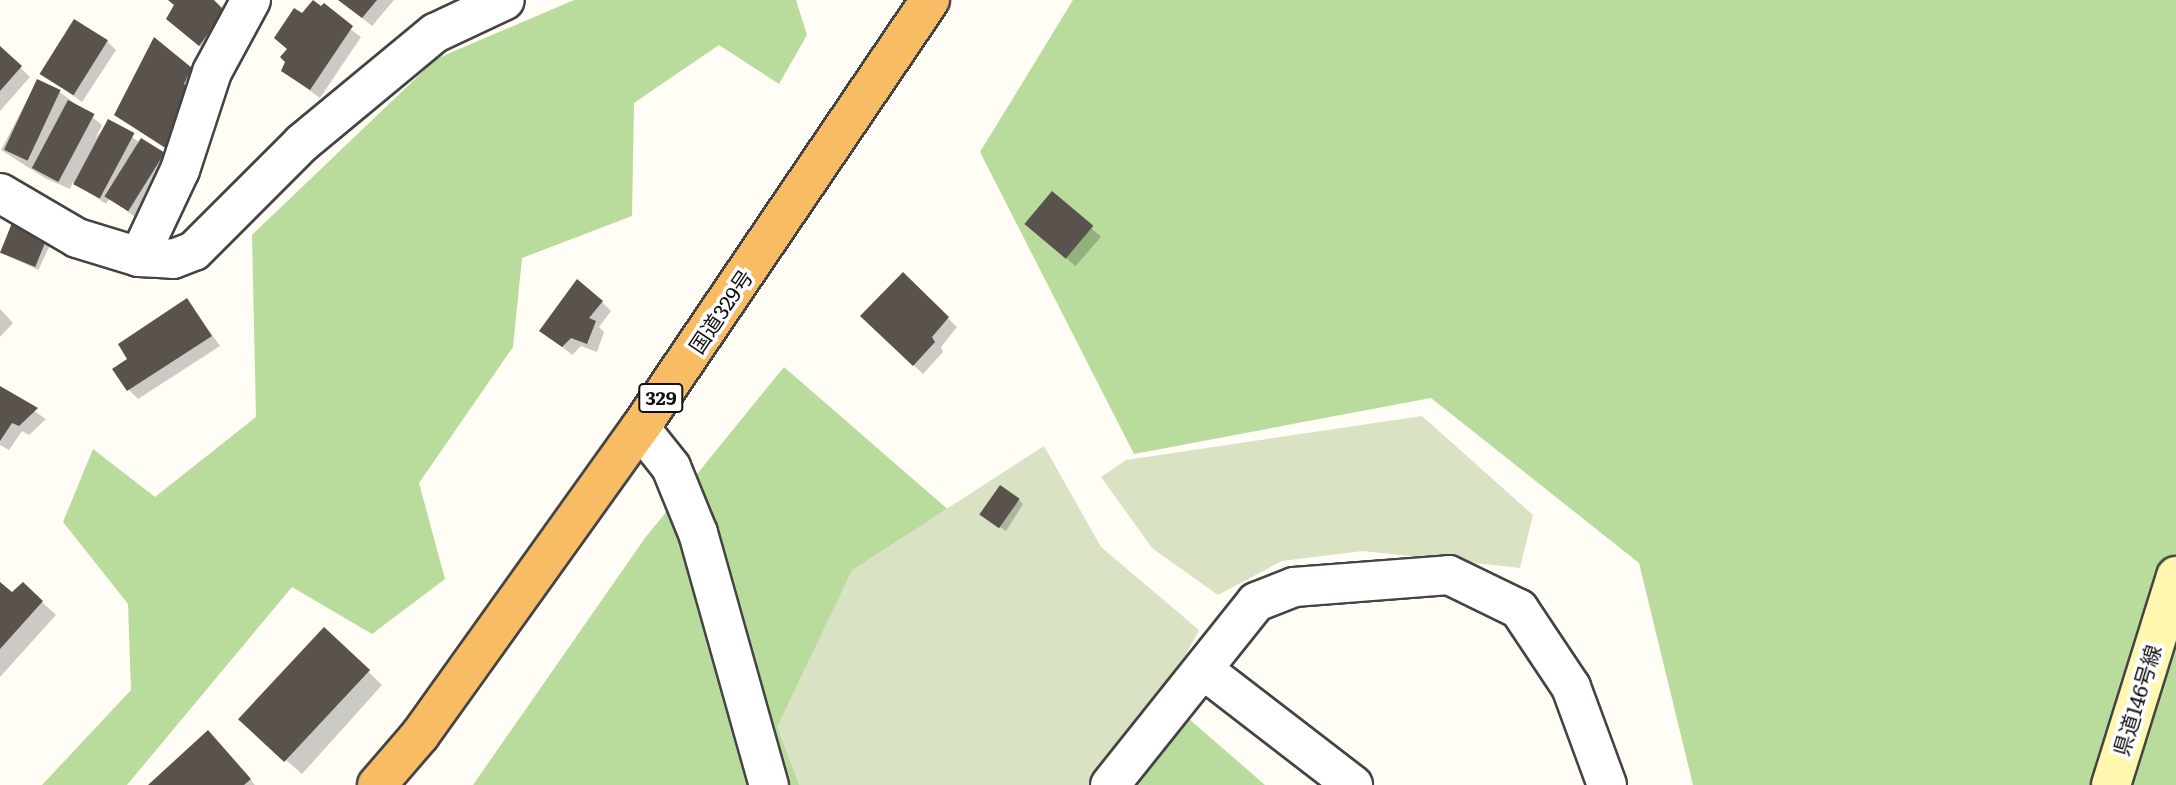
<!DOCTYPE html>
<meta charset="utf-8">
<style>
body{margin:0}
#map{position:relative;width:2176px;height:785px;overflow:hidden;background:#fffdf5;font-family:Literata,"Noto Sans JP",serif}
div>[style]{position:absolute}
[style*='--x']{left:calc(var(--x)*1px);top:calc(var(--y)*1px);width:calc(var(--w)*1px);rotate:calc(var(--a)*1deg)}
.forest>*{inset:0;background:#b9dc9c}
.cemetery>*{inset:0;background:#d9e3c4}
.shadow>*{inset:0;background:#0003;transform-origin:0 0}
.building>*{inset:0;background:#5a524d;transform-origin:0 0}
.roads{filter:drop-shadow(2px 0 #444) drop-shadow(-2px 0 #444) drop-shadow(0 2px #444) drop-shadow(0 -2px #444)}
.minor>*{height:38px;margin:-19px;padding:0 19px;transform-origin:19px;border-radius:19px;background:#fff}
.secondary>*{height:38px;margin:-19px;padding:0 19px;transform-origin:19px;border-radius:19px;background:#fff6b0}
.trunk>*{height:38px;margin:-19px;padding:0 19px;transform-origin:19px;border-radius:19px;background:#f7bc64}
span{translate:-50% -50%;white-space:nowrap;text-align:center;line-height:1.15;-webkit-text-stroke:7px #fff;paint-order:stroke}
.shield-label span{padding:2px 5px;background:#fff;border:2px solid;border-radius:5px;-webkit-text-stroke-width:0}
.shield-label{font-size:19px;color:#111;font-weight:700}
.street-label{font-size:21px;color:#111}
</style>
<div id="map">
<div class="forest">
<i style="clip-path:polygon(574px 0,796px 0,807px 35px,779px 84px,719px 45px,634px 103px,632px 216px,522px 258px,513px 347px,419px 483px,445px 579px,372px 634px,292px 587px,127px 785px,42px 785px,131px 690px,128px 604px,63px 522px,93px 449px,155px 497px,256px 417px,252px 235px,436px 59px)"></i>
<i style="clip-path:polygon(1073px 0,2176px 0,2176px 785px,1693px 785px,1639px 563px,1431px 398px,1134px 454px,980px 152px)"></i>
<i style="clip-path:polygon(784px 367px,1265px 785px,473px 785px,645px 538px)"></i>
</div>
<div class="cemetery">
<i style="clip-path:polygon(1422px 416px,1533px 515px,1520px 568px,1363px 551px,1282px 561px,1218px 595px,1152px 548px,1101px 477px,1126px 460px)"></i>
<i style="clip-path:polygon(1044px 446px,1101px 547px,1199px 630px,1116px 785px,799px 785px,777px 727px,852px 570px)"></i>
</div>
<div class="shadow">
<i style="clip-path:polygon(171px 0,210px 0,224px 12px,209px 54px,178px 28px,176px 6px)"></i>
<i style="clip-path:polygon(340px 0,394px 0,372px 26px)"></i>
<i style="clip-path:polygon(321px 8px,361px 37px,320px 98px,283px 71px,302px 15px)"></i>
<i style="clip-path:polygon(107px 41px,116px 50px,82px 102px,40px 72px)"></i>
<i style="clip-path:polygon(0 48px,30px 77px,0 111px)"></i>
<i style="clip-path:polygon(191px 70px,200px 79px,182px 160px,116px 115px)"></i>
<i style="clip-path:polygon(37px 81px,60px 92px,102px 125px,95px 139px,108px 122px,174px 164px,140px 221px,110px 198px,106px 204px,73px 182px,70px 189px,45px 178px,1px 150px)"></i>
<i style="left:1052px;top:194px;width:65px;height:39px;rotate:41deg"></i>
<i style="left:13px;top:225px;width:42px;height:30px;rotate:25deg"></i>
<i style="clip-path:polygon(903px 275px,957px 327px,941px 347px,943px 352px,923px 374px,862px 316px)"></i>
<i style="clip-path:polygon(187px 300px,220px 346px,138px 399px,129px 390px)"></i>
<i style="clip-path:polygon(602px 302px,611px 311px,599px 327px,604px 332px,597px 352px,581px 346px,572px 355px,542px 330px)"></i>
<i style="clip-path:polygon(0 309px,13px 323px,0 337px)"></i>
<i style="clip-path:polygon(0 388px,46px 419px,29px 435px,22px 431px,9px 450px,0 445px)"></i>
<i style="clip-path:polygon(1019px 500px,1023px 504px,1006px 531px,988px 519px)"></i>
<i style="clip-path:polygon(0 584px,12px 595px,42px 602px,56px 615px,0 677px)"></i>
<i style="clip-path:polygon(325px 630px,382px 685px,302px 774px,257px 735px)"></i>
<i style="clip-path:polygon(221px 746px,255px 785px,151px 785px)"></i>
</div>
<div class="building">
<i style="clip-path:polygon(168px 0,214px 0,225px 11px,199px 46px,166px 19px,174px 5px)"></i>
<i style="clip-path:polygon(313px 0,321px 6px,324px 3px,353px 26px,310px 90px,281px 71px,285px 62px,280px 57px,287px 49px,274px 38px,294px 8px,302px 13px)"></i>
<i style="clip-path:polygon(338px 0,377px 0,362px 18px)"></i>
<i style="left:74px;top:19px;width:40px;height:65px;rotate:32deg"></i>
<i style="clip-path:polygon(154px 37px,192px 68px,184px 84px,198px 95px,172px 152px,114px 115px)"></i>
<i style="clip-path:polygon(0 46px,22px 66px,0 91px)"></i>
<i style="left:37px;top:79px;width:26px;height:78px;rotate:25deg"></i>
<i style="left:68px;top:100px;width:30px;height:77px;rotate:28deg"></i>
<i style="left:108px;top:119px;width:30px;height:74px;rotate:28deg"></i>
<i style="left:141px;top:138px;width:28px;height:69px;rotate:32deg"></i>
<i style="left:1052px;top:191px;width:54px;height:43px;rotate:40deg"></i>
<i style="left:12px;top:223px;width:38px;height:32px;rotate:22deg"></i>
<i style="clip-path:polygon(903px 272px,949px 317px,932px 337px,935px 342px,913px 366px,860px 316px)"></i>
<i style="clip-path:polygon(577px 279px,603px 301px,589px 318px,596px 321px,587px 344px,571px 338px,562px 347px,539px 331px)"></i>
<i style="clip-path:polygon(187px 298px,212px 336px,127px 391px,112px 369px,127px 359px,118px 344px)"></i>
<i style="clip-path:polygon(0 386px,38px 408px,19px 426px,12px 423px,0 441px)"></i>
<i style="left:1000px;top:485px;width:24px;height:36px;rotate:35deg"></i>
<i style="clip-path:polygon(0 582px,12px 592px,23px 582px,43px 601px,0 649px)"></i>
<i style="left:324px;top:627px;width:63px;height:126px;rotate:43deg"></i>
<i style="clip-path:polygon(208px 730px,251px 779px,244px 785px,148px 785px)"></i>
</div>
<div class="roads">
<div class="minor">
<i style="--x:0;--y:193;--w:89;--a:30.3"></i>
<i style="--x:77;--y:238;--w:65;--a:17"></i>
<i style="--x:139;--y:257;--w:34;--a:3"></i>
<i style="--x:173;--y:259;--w:22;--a:-21"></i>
<i style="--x:194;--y:251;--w:153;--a:-45"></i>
<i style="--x:302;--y:143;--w:173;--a:-39.6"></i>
<i style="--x:435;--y:33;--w:77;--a:-25.2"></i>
<i style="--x:139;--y:257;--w:96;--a:-64.8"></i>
<i style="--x:180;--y:170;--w:103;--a:-71.9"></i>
<i style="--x:212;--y:72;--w:82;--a:-61.6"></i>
<i style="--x:640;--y:428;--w:50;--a:51.5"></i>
<i style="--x:671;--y:467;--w:71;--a:67.8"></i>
<i style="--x:698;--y:533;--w:262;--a:74.3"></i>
<i style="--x:1205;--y:671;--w:187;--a:37.6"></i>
<i style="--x:1110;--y:785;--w:234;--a:-51.4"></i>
<i style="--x:1256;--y:602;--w:41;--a:-21.5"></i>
<i style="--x:1294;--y:587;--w:155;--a:-4.4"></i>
<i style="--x:1449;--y:575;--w:78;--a:25.9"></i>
<i style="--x:1519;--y:609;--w:94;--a:56.3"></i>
<i style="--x:1571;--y:687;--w:104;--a:69.8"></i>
</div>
<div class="secondary">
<i style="--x:2111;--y:785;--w:219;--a:-72.7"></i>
</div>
<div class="trunk">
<i style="--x:377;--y:785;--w:66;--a:-49.3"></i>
<i style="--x:420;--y:735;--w:378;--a:-54.4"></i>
<i style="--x:640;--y:428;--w:517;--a:-55.88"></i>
</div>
</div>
<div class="shield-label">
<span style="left:661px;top:398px">329</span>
</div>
<div class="street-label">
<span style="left:720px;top:311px;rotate:-56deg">国道329号</span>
<span style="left:2136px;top:700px;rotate:-73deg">県道146号線</span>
</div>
</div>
